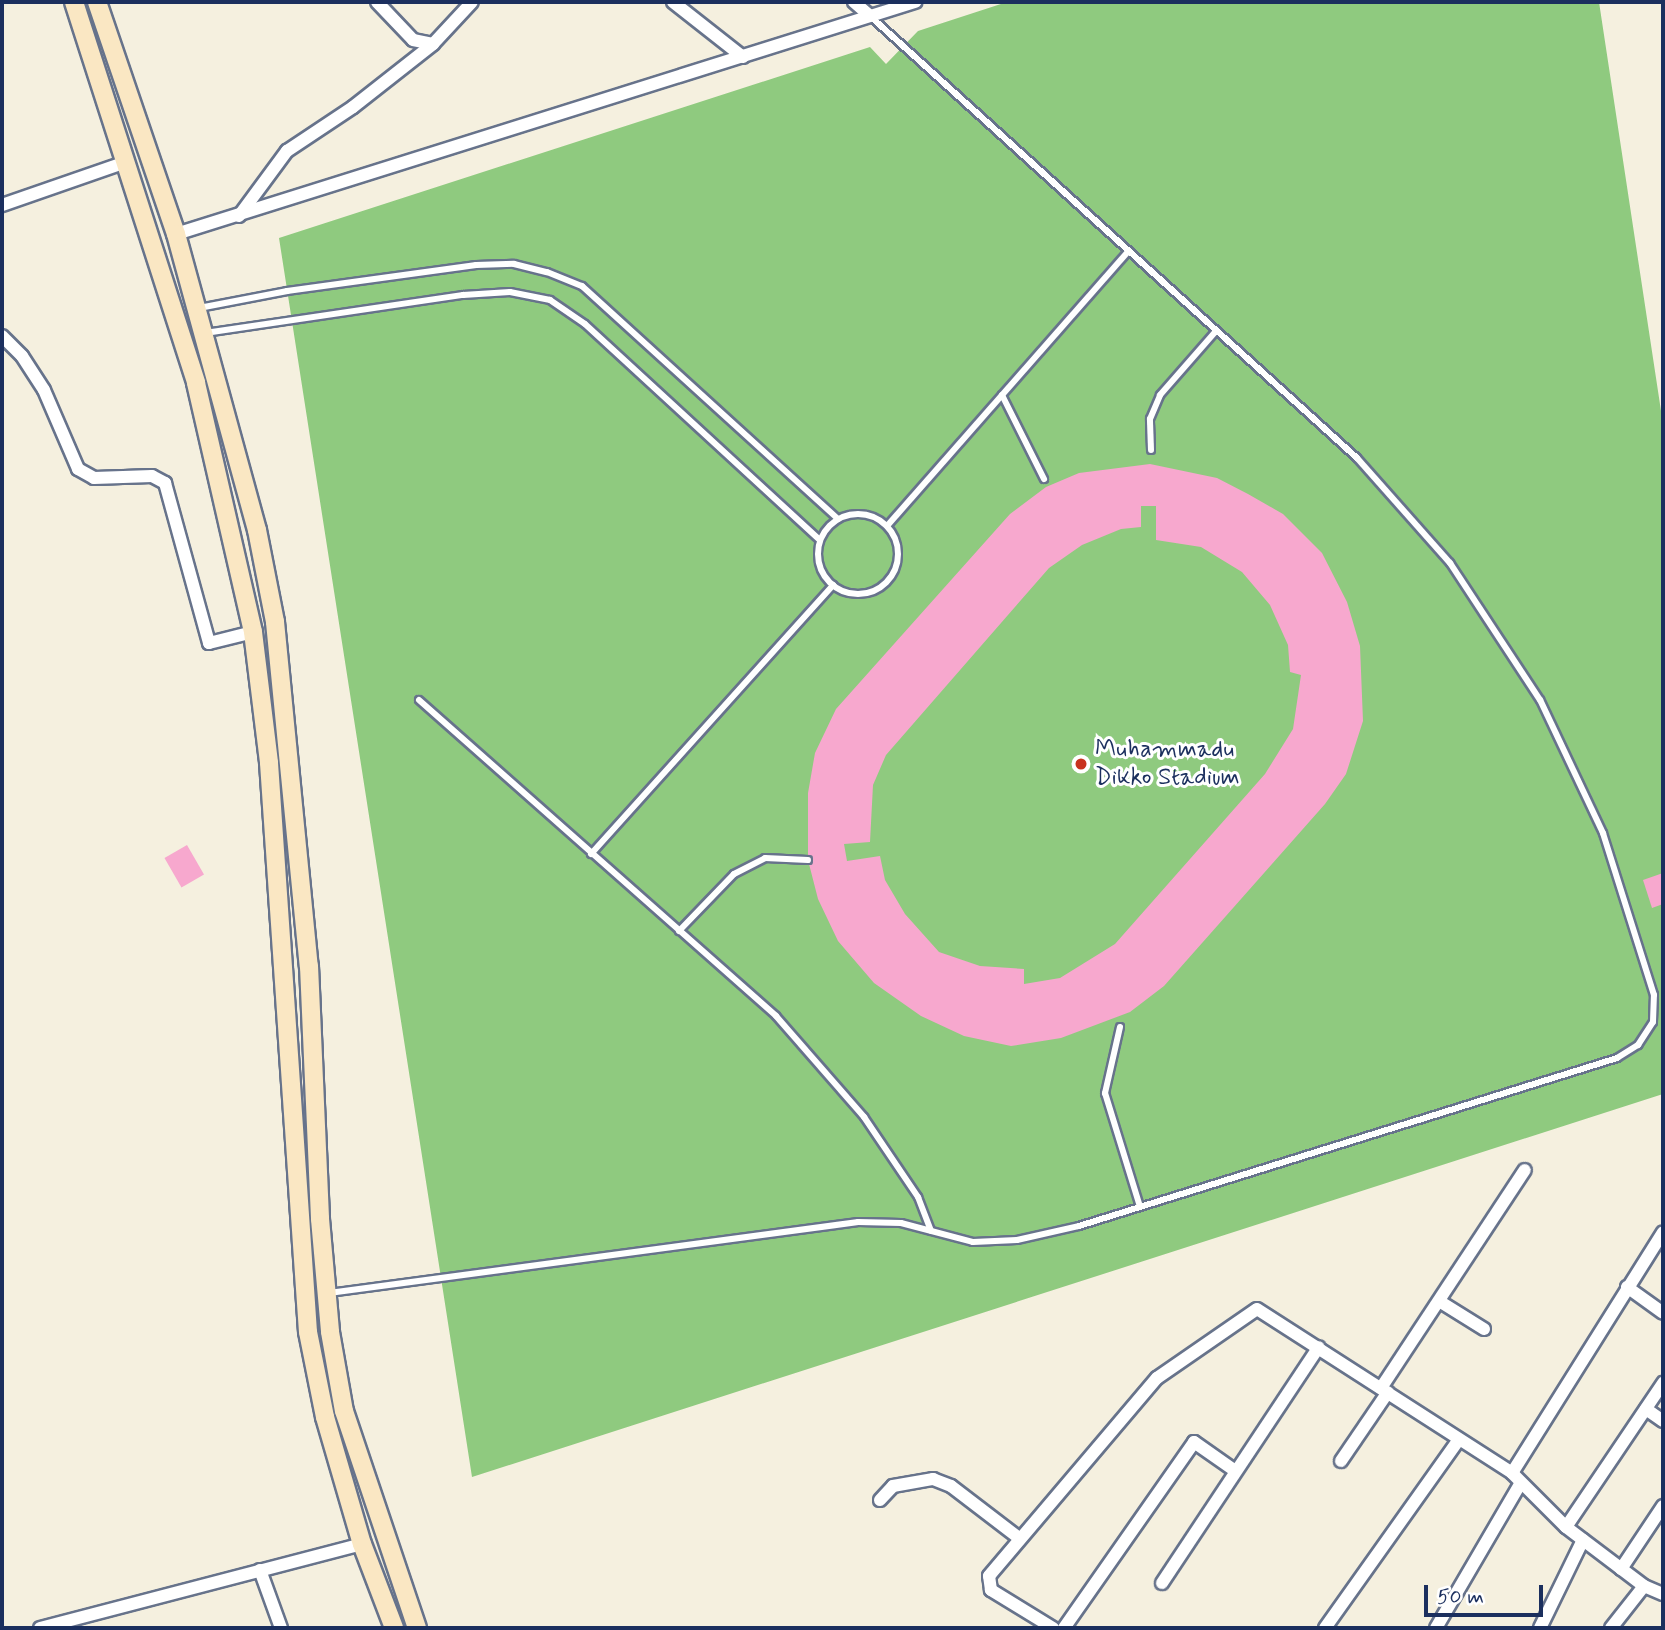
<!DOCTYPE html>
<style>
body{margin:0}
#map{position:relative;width:1665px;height:1630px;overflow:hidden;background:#f5f0df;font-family:Mynerve,sans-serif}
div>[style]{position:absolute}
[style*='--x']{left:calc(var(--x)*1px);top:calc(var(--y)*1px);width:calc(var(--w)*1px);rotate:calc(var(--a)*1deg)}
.green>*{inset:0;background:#8fca7f}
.building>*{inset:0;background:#f7a8ce;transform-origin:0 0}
.roads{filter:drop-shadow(2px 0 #67738b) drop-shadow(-2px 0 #67738b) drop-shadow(0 2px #67738b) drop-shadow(0 -2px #67738b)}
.lane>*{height:6px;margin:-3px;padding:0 3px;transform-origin:3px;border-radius:3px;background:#fff}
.lane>.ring{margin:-3px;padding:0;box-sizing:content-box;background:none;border:6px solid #fff;border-radius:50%}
.street>*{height:12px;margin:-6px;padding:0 6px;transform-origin:6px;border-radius:6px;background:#fff}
.secondary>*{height:18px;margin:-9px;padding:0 9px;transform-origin:9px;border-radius:9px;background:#fae7c3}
.dots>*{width:19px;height:19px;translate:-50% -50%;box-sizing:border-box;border:4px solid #fff;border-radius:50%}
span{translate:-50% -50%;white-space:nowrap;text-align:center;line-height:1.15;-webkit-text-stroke:6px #fff;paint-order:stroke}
.poi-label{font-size:24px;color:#1b2f5e}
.left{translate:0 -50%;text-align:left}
.frame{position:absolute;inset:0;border:4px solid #1b2f5e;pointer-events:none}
.scale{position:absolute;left:1424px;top:1585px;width:119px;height:32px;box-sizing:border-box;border:4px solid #1b2f5e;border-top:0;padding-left:9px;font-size:21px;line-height:24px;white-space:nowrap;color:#1b2f5e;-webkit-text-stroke:5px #fff;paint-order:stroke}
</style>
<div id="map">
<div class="green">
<i style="clip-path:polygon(1007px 2px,1599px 2px,1663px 424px,1663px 1094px,472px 1477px,279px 238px,870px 47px,886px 64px,918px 31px)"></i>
</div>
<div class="building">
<i style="clip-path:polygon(evenodd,1150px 464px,1217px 478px,1248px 494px,1283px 514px,1322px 553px,1347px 602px,1360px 646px,1363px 721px,1346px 774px,1325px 804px,1164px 986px,1130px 1012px,1061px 1038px,1011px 1046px,964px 1036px,921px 1016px,874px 983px,838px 941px,818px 899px,808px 860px,808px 793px,815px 753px,836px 709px,1010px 514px,1046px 487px,1079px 473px,1150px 464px,1141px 506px,1156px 506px,1156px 540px,1201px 547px,1242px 572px,1270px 605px,1288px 645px,1290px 672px,1301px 675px,1293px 729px,1265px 774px,1115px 944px,1060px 978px,1024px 984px,1024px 969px,980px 966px,939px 952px,905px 914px,885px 880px,880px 856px,847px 861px,844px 844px,870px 842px,873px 785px,886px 755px,1049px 568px,1082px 545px,1121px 529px,1141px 527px,1141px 506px)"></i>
<i style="left:187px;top:845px;width:34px;height:26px;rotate:60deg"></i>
<i style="clip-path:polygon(1663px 873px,1663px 904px,1652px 908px,1643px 880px)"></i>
</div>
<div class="roads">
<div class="lane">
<i style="--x:199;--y:308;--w:90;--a:-10.9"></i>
<i style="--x:287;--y:291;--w:191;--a:-7.8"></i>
<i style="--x:476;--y:265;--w:38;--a:-2"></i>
<i style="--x:514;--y:264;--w:34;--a:14"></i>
<i style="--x:547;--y:272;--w:38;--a:22"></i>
<i style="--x:582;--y:286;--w:346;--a:42.3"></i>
<i style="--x:205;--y:333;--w:261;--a:-8.4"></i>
<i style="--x:463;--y:295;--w:47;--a:-3.7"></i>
<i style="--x:510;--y:292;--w:41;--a:11.3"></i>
<i style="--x:550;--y:300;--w:42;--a:34.4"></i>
<i style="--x:585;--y:324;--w:319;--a:42.6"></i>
<i style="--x:1002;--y:395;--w:94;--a:63.4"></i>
<i style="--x:1151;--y:450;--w:31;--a:-92"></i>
<i style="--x:1150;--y:419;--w:26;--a:-67"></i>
<i style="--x:1160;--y:395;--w:85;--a:-48.8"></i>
<i class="ring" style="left:818px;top:514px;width:74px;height:74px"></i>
<i style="--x:887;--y:526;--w:365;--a:-48.7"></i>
<i style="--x:419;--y:700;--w:477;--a:41.5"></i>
<i style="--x:776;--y:1016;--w:134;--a:48.9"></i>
<i style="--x:864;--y:1117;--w:97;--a:56"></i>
<i style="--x:918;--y:1197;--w:36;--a:69"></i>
<i style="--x:591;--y:854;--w:362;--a:-48"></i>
<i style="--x:679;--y:931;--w:79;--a:-46"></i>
<i style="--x:734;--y:874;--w:35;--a:-27"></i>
<i style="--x:765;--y:858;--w:43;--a:2.7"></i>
<i style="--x:1120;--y:1027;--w:68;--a:102.8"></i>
<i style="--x:1105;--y:1093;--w:119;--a:72.9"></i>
<i style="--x:329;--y:1293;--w:534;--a:-7.64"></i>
<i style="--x:858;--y:1222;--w:43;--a:1.3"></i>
<i style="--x:901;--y:1223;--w:74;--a:14.8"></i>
<i style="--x:973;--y:1242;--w:44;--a:-2.6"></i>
<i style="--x:1017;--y:1240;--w:64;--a:-12.7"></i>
<i style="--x:1079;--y:1226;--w:564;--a:-17.34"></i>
<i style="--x:1617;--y:1058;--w:25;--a:-32"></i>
<i style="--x:1638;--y:1045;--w:27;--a:-57"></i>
<i style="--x:1653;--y:1022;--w:27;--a:-88"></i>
<i style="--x:1654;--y:995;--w:170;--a:-107.5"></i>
<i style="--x:1603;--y:833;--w:147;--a:-115.3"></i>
<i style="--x:1540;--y:700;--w:164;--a:-123.3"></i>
<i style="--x:1450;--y:563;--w:140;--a:-131.5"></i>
<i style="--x:1357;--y:458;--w:658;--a:-137.77"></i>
</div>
<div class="street">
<i style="--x:377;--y:2;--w:52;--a:46.5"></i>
<i style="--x:413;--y:40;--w:20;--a:11"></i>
<i style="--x:673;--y:2;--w:89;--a:38.2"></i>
<i style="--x:854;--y:2;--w:21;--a:41"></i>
<i style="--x:2;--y:205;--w:131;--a:-19.1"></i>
<i style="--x:239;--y:216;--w:81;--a:-53.6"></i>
<i style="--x:287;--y:151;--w:79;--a:-33.7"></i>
<i style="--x:353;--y:107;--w:102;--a:-38.2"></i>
<i style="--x:433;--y:44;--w:57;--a:-47.1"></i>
<i style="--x:176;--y:234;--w:775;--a:-17.43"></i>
<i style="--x:2;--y:336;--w:28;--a:45"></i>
<i style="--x:22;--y:356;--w:40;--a:57.1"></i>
<i style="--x:44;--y:390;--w:86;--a:66.7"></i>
<i style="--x:78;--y:469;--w:18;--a:29"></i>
<i style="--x:94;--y:478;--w:58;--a:-2"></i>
<i style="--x:152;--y:476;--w:15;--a:28"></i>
<i style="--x:165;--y:483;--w:166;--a:74.6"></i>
<i style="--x:209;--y:643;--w:45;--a:-14"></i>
<i style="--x:1627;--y:1287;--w:44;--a:35.8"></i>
<i style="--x:1439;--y:1301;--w:53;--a:31.9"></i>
<i style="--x:1381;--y:1388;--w:261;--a:-56.6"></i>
<i style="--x:1646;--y:1409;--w:21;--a:35"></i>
<i style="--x:1341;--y:1461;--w:83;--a:-55.7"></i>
<i style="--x:1512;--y:1473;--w:284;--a:-57.9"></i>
<i style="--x:880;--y:1500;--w:19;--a:-47"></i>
<i style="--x:893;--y:1486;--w:41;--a:-9.9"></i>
<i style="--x:933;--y:1479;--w:19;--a:21"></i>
<i style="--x:951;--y:1486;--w:86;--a:37.4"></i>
<i style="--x:1566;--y:1527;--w:174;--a:-56"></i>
<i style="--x:1621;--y:1569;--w:76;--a:-56.3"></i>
<i style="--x:260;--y:1570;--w:62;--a:70.1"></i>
<i style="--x:1162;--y:1583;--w:283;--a:-56.4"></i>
<i style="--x:40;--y:1628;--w:333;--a:-14.6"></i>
<i style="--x:1053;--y:1628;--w:73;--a:-148.5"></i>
<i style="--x:991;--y:1590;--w:14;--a:-98"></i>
<i style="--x:989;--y:1576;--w:260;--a:-49.7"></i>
<i style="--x:1157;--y:1378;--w:121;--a:-34.6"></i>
<i style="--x:1257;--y:1309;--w:303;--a:32.7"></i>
<i style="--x:1512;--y:1473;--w:76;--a:45"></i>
<i style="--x:1566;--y:1527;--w:98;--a:37.1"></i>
<i style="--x:1644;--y:1586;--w:21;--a:23"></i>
<i style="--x:1064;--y:1628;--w:227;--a:-55"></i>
<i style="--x:1194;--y:1442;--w:49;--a:35"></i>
<i style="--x:1325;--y:1628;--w:229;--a:-54.6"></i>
<i style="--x:1436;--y:1628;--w:167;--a:-59.7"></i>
<i style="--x:1540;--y:1628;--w:98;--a:-64"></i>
<i style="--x:1611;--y:1628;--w:53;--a:-51.8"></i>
</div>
<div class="secondary">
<i style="--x:74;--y:2;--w:400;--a:72.2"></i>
<i style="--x:196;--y:383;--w:255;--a:77.1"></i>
<i style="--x:253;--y:632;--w:132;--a:83"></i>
<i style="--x:269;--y:763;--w:570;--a:86.08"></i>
<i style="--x:308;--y:1332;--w:87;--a:78.7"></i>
<i style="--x:325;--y:1417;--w:132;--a:73.8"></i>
<i style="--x:362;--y:1544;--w:90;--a:69.1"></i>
<i style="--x:97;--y:2;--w:245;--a:71.2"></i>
<i style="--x:176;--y:234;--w:307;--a:74.7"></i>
<i style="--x:257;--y:530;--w:94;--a:78.9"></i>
<i style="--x:275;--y:622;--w:346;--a:84.4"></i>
<i style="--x:309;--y:966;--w:253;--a:87.5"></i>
<i style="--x:320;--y:1219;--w:113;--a:84.9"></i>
<i style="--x:330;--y:1332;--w:80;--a:80"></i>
<i style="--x:344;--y:1411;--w:229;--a:71.4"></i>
</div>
</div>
<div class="dots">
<i style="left:1081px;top:764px;background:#c8321e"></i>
</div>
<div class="poi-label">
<span class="left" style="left:1095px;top:764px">Muhammadu<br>Dikko Stadium</span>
</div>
<div class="frame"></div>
<div class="scale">50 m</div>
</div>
